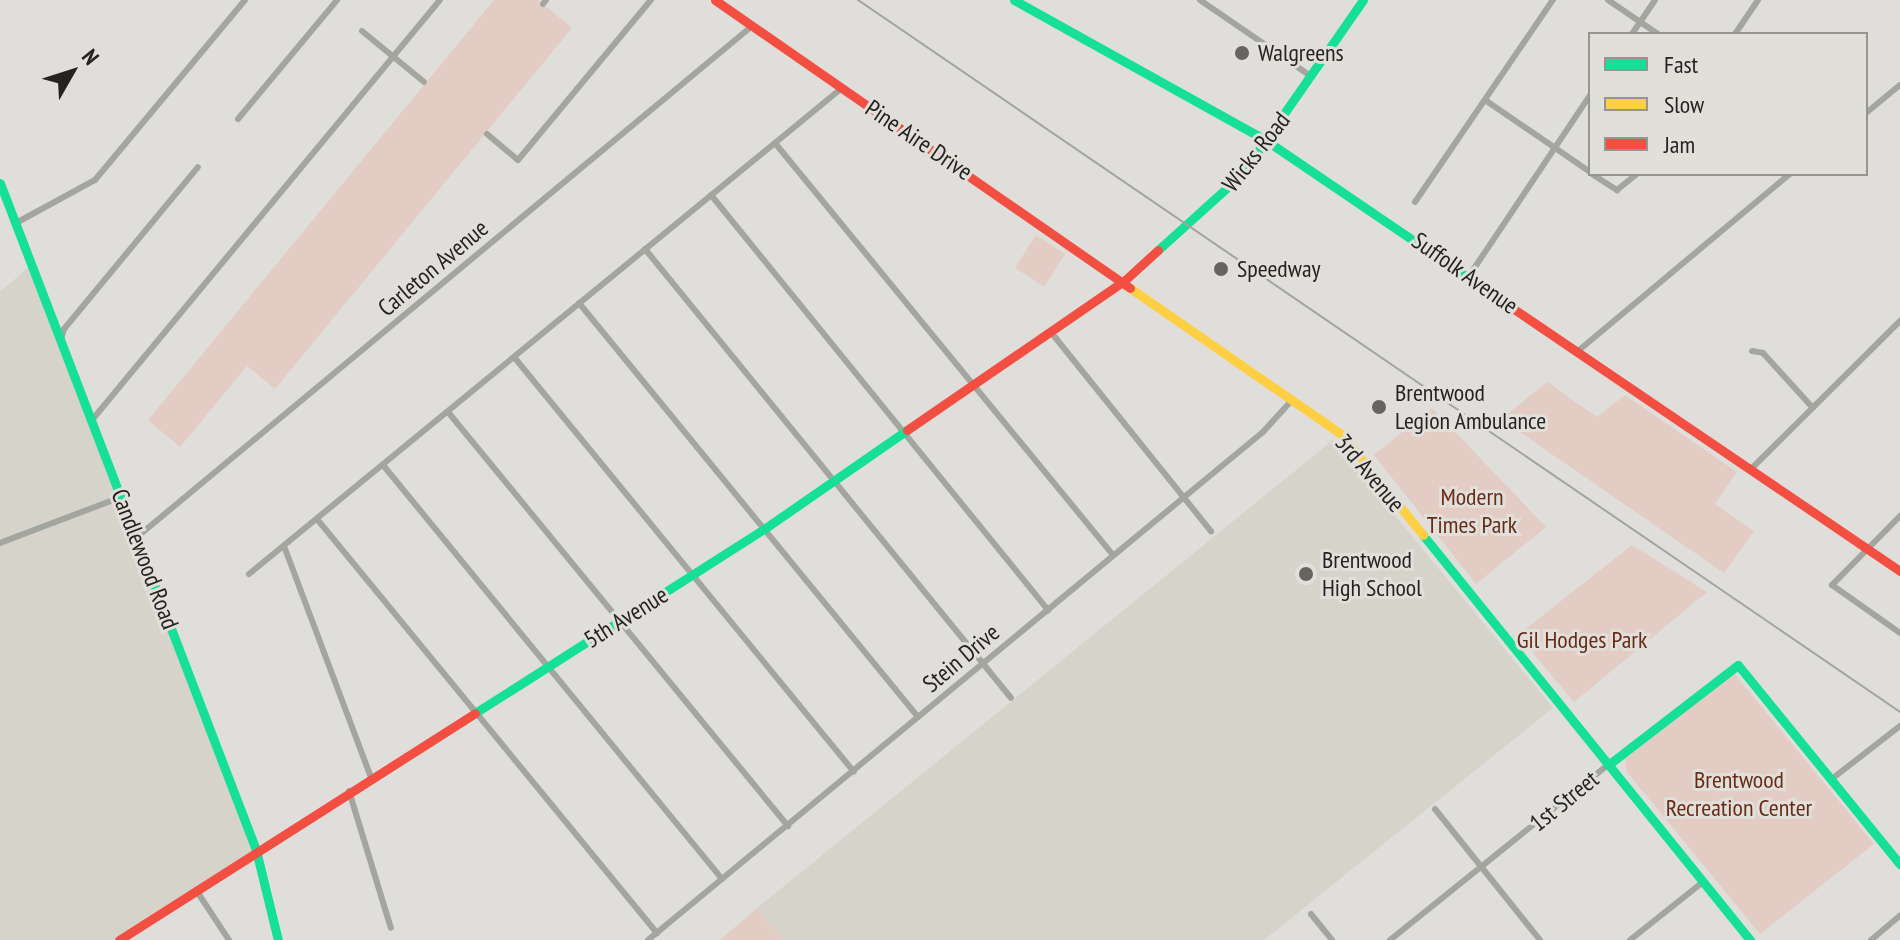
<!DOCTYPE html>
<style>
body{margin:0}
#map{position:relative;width:1900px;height:940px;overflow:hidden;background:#dfdedb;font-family:"PT Sans Narrow",sans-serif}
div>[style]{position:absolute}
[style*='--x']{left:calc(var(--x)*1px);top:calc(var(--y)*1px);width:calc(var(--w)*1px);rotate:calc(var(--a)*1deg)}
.built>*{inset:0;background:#d5d3ca}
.green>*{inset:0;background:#e3ccc4;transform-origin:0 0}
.street>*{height:6px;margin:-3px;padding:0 3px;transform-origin:3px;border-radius:3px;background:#a3a59f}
.fast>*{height:9px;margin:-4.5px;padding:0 4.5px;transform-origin:4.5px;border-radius:4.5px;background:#16e098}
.slow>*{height:9px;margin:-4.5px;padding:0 4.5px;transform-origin:4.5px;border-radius:4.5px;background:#ffcf43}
.jam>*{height:9px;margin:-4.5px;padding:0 4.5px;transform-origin:4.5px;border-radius:4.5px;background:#f24e42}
.rail>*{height:2px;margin:-1px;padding:0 1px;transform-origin:1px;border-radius:1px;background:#a3a39f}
.dots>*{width:22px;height:22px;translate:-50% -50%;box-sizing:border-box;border:4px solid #e1dfd9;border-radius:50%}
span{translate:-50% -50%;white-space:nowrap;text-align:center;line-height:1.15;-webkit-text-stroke:6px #e1dfd9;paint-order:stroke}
.poi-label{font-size:24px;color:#242321}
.left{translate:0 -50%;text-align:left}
.street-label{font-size:24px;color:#242321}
.park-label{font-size:24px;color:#682b17}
.legend{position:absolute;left:1588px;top:32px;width:280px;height:144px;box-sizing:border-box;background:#e1dfd9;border:2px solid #95948f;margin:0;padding:10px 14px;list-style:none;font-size:24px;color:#242321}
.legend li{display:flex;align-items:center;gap:16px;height:40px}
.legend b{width:40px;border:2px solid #95948f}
.north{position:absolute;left:32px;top:32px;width:80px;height:80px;-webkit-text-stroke:6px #e1dfd9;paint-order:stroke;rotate:51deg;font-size:22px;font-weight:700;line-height:32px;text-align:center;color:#242321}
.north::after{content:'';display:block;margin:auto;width:28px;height:36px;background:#242321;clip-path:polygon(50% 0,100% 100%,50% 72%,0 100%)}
</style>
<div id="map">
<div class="built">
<i style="clip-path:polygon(32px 264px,256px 850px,118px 940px,0 940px,0 292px)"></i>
<i style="clip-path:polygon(1333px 440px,1553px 708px,1264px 940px,782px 940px,757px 908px)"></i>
</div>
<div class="green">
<i style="clip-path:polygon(494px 0,538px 0,572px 28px,275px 389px,247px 366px,180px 447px,148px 420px)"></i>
<i style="left:1036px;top:235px;width:35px;height:39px;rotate:33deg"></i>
<i style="clip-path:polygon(1547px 382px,1597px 417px,1625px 395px,1737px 472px,1715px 504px,1754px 531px,1724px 573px,1501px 419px)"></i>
<i style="clip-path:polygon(1432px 408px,1546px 527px,1476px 584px,1374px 455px)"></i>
<i style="clip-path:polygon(1632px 545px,1707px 592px,1574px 702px,1518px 635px)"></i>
<i style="clip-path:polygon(1734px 673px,1874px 844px,1760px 934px,1627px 772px,1625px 759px)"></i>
<i style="clip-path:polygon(757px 908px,782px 940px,720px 940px)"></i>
</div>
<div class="street">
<i style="--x:1200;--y:0;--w:136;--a:34.5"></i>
<i style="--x:1608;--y:0;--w:60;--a:34.2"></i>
<i style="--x:543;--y:4;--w:5;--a:-53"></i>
<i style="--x:362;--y:31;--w:80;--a:39.4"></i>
<i style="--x:1632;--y:34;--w:41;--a:-55.9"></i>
<i style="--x:1735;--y:34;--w:41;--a:-55.9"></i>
<i style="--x:1485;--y:100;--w:127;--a:34.4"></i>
<i style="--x:1866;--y:113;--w:44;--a:-39.5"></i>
<i style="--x:238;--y:119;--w:155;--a:-50.2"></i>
<i style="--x:487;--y:134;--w:40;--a:40"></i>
<i style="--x:518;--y:160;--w:208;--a:-50.3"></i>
<i style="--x:775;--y:143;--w:533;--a:50.63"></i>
<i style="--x:1592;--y:174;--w:30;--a:33"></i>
<i style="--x:1617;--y:190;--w:26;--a:-39"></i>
<i style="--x:711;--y:195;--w:535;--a:50.92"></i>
<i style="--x:1415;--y:202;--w:245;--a:-55.7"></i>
<i style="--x:16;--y:223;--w:90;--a:-28.6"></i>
<i style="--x:95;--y:180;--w:234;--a:-50.2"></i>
<i style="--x:645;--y:249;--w:579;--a:50.81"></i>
<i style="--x:1469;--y:276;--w:218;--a:-56.2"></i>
<i style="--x:579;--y:303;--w:535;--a:50.69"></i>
<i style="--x:1050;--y:331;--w:257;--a:51.2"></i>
<i style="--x:61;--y:339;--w:10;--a:-73"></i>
<i style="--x:64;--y:329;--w:210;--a:-50.4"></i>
<i style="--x:1578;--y:351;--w:276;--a:-39.9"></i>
<i style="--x:1752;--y:351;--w:11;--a:10"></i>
<i style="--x:1763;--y:353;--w:73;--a:47.8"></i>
<i style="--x:514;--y:357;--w:536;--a:50.67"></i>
<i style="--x:448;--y:412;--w:536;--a:50.61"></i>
<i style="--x:92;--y:420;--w:545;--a:-50.36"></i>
<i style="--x:383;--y:465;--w:535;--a:50.69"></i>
<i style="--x:1752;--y:468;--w:209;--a:-44.8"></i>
<i style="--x:1900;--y:516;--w:97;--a:134.6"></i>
<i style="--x:1832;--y:585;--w:83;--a:35.2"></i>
<i style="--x:317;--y:519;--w:536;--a:50.61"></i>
<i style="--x:137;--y:537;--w:800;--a:-39.72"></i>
<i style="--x:0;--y:543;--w:129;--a:-20.8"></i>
<i style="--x:284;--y:546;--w:248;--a:69.4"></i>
<i style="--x:249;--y:574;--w:767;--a:-39.34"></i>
<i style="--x:1833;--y:778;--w:85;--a:-37.8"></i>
<i style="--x:349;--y:791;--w:143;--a:73"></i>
<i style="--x:1435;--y:809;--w:168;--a:51.3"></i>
<i style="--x:196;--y:890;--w:60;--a:56.6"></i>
<i style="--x:1311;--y:914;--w:33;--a:51"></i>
<i style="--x:648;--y:940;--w:798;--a:-39.56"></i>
<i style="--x:1263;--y:432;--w:43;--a:-47.8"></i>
<i style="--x:1390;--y:940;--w:280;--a:-38.8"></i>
<i style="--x:1630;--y:940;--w:93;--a:-38.5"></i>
<i style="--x:1871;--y:940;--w:38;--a:-40"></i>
</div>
<div class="fast">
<i style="--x:1014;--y:0;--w:290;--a:29.1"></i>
<i style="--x:1267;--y:141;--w:261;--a:34.2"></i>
<i style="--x:0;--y:183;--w:714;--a:69"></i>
<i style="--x:256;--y:850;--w:93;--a:76.3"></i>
<i style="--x:1158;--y:250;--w:113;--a:-42.1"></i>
<i style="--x:1242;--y:174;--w:212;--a:-55.2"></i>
<i style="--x:1423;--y:535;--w:521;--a:51.08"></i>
<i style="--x:475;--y:713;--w:343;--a:-32.5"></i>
<i style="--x:764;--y:529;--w:174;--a:-34.7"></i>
<i style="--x:1608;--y:765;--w:164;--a:-37.6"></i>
<i style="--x:1738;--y:665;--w:257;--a:50.9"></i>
</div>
<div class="slow">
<i style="--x:1130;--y:288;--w:257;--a:34.7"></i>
<i style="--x:1341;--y:434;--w:130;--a:50.9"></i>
</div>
<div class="jam">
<i style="--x:715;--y:0;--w:505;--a:34.76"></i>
<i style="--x:1483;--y:288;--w:504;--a:34.16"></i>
<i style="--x:907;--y:430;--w:263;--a:-34.5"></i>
<i style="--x:1124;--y:281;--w:46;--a:-42.4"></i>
<i style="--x:119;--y:940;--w:422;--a:-32.5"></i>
</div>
<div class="rail">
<i style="--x:858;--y:0;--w:1262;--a:34.34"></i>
</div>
<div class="dots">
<i style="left:1242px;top:53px;background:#656462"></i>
<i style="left:1221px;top:269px;background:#656462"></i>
<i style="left:1379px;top:407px;background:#656462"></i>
<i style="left:1306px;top:574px;background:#656462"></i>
</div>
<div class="poi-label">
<span class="left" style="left:1258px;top:53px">Walgreens</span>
<span class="left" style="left:1237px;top:269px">Speedway</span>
<span class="left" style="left:1395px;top:407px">Brentwood<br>Legion Ambulance</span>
<span class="left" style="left:1322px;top:574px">Brentwood<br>High School</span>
</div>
<div class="street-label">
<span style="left:919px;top:140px;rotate:34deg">Pine Aire Drive</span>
<span style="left:1256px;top:152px;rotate:-52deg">Wicks Road</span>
<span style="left:433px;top:268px;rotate:-40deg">Carleton Avenue</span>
<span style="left:1465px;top:273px;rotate:35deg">Suffolk Avenue</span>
<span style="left:1370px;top:473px;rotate:50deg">3rd Avenue</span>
<span style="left:145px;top:559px;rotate:69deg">Candlewood Road</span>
<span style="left:626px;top:617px;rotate:-32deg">5th Avenue</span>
<span style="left:961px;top:658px;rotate:-40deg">Stein Drive</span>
<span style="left:1564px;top:801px;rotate:-39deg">1st Street</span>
</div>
<div class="park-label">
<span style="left:1472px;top:511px">Modern<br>Times Park</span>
<span style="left:1582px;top:640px">Gil Hodges Park</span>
<span style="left:1739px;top:794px">Brentwood<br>Recreation Center</span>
</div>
<ul class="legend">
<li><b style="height:10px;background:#16e098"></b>Fast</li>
<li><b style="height:10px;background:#ffcf43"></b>Slow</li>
<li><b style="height:10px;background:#f24e42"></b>Jam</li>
</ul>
<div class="north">N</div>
</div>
